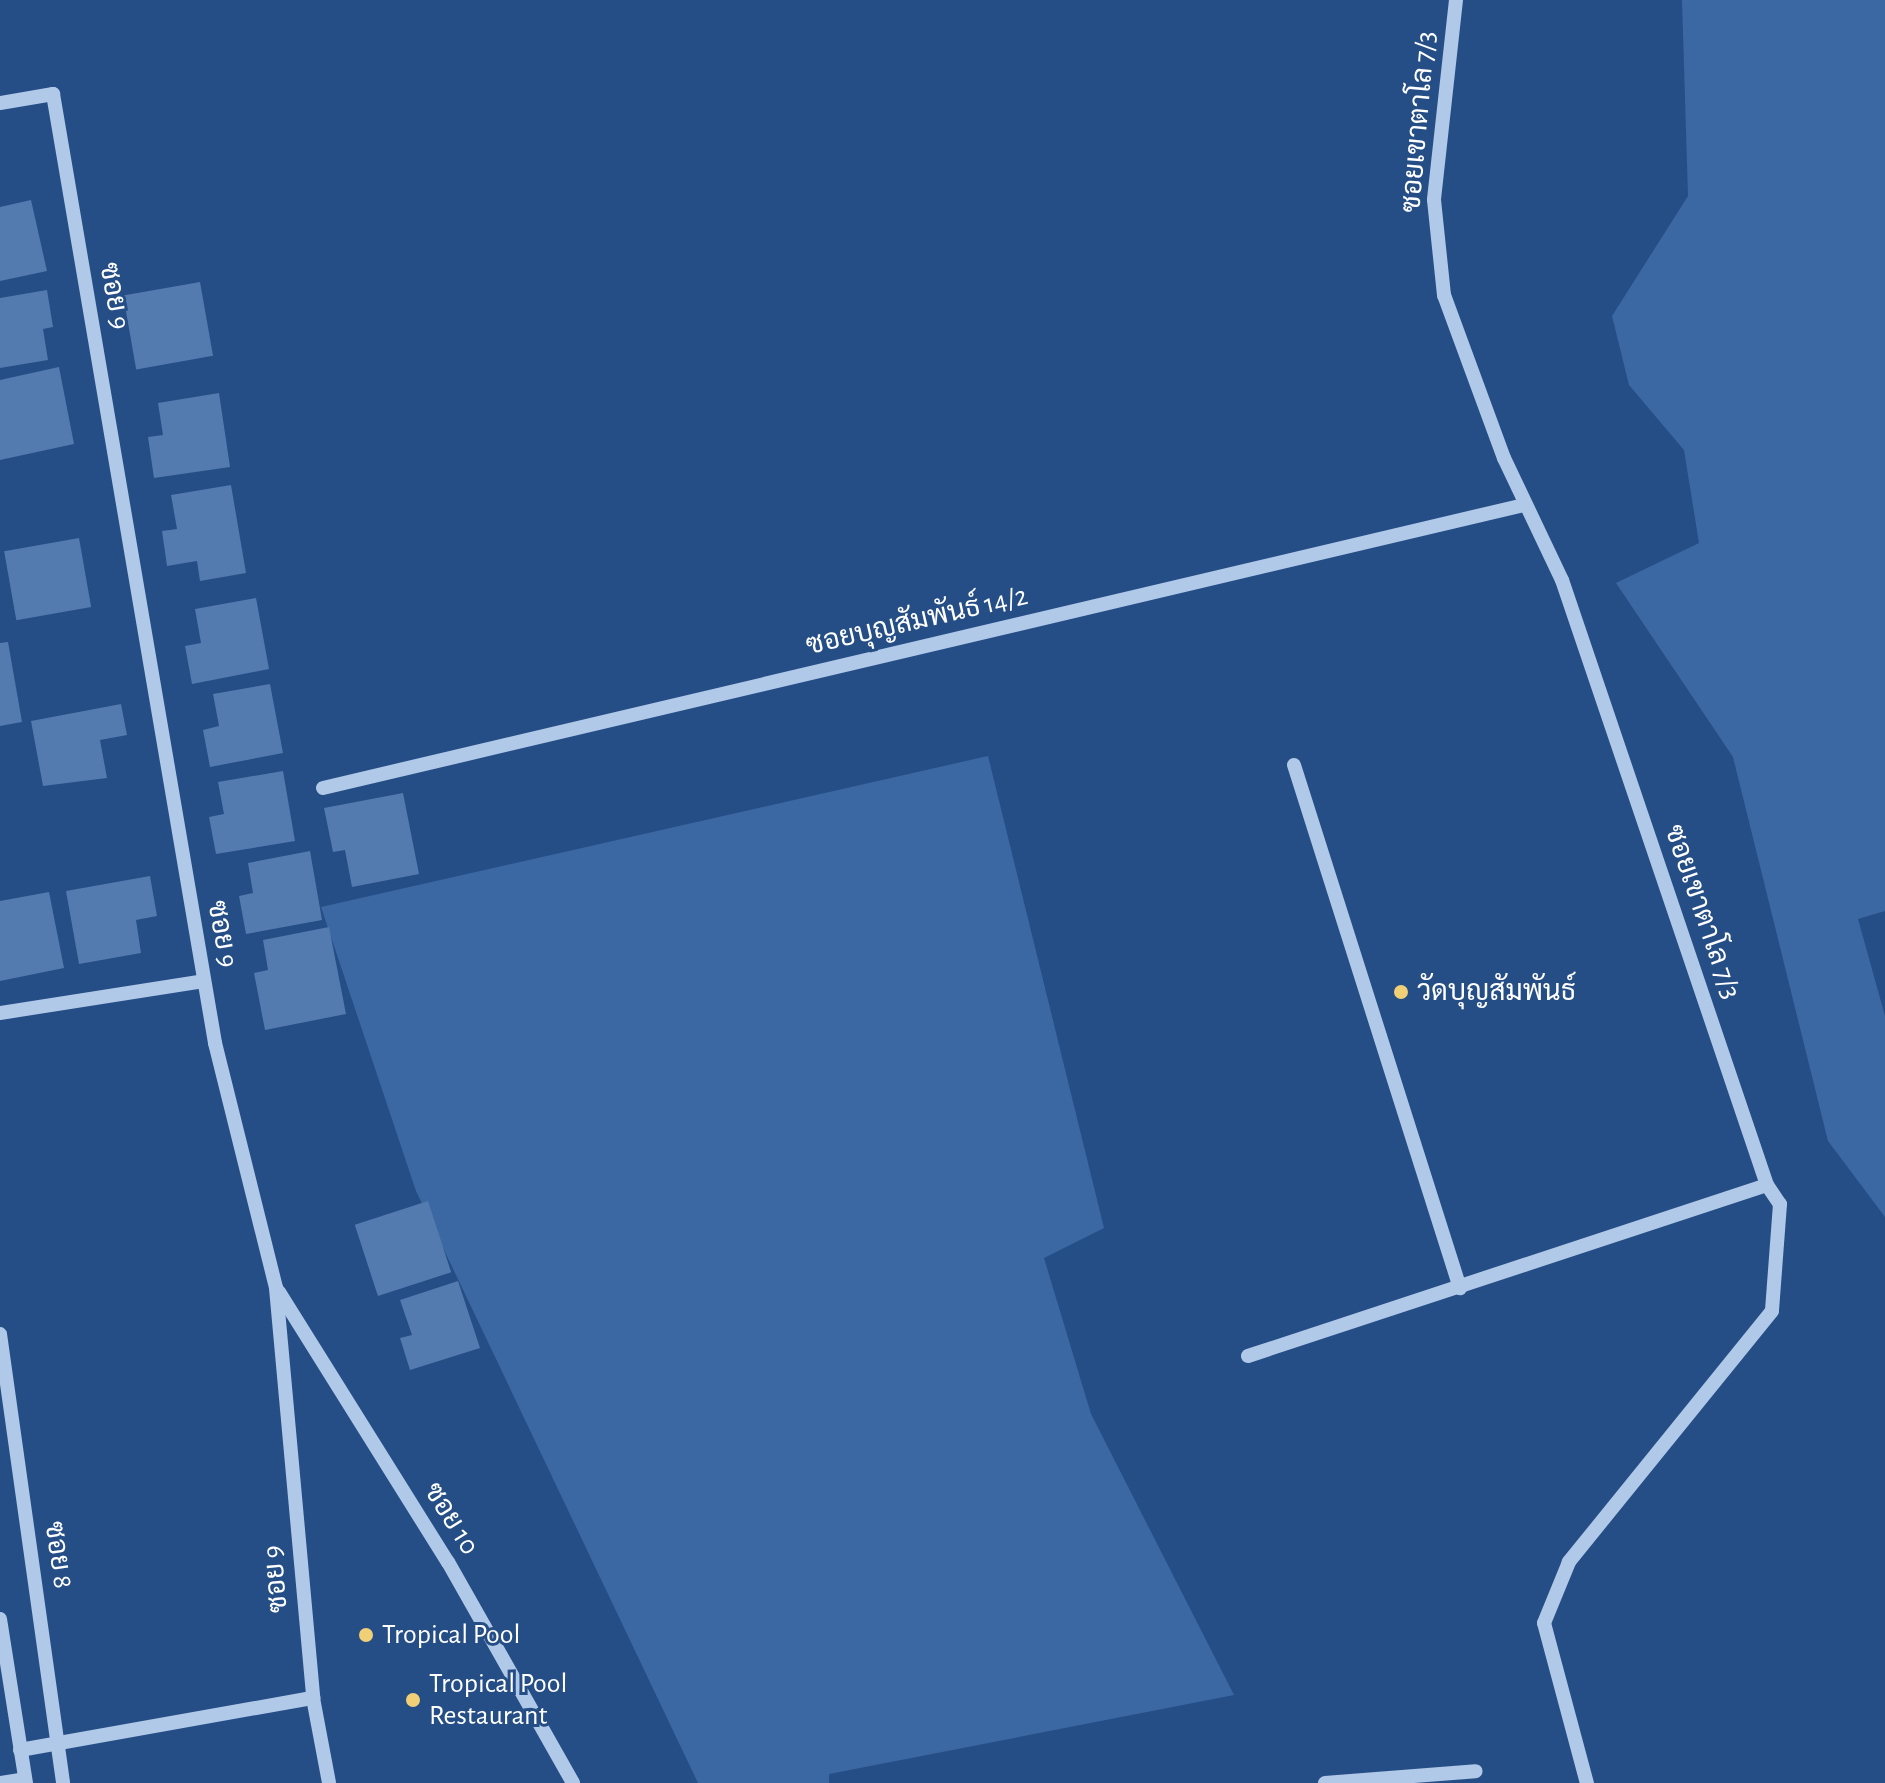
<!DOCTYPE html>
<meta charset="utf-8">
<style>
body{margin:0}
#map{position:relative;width:1885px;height:1783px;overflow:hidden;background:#264e86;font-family:"Alegreya Sans",Sarabun,sans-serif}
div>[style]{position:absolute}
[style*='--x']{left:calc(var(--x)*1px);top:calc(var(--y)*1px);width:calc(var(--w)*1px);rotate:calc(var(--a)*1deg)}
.green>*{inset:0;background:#3b68a2}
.building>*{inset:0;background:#537baf;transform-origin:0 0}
.minor>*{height:14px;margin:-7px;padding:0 7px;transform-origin:7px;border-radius:7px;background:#b1c9e8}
.dots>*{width:22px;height:22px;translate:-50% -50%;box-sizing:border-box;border:4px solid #264e86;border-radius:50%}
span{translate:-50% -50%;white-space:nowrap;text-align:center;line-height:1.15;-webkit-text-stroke:6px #264e86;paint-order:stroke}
.street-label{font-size:28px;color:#fff}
.poi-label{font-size:28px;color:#fff}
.left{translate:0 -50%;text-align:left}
</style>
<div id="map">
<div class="green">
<i style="clip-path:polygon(1682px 0,1885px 0,1885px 911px,1858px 919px,1885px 1016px,1885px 1217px,1828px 1141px,1733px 757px,1616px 583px,1699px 543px,1684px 450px,1629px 385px,1612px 316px,1688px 196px)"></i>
<i style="clip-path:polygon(988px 756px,1104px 1228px,1044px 1258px,1091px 1414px,1234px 1695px,829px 1774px,829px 1783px,698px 1783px,416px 1191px,321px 907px)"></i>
</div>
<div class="building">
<i style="clip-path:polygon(31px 200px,47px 271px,0 281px,0 207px)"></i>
<i style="left:200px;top:282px;width:75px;height:78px;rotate:80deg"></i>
<i style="clip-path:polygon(47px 290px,53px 327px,43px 329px,48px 360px,0 368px,0 298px)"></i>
<i style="clip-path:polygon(59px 367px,74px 444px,0 460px,0 380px)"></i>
<i style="clip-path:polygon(219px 393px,230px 467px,154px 478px,148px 437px,163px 435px,158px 403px)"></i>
<i style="clip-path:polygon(231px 485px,246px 573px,200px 581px,197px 561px,167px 566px,162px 531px,177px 529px,171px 495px)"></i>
<i style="left:79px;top:538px;width:70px;height:76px;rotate:80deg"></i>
<i style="clip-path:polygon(256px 598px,269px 669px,192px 684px,185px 646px,201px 643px,195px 609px)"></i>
<i style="clip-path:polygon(8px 642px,22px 722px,0 726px,0 643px)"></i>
<i style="clip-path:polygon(270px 684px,283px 753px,210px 767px,203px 730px,219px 726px,213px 694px)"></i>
<i style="clip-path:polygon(121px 704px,127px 735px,100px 740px,107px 778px,43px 786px,31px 721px)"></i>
<i style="clip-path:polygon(283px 771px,295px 841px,216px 854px,209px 817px,224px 814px,218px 782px)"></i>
<i style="clip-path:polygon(403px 793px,419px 874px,352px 887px,345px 850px,333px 852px,324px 808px)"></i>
<i style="clip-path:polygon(310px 851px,322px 920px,246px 934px,239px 896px,253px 893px,248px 863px)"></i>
<i style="clip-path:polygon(150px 876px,157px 916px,136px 920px,141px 953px,79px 964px,66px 891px)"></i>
<i style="clip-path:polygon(49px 892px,64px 968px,0 981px,0 901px)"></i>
<i style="clip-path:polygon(329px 927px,346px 1014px,265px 1030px,254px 973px,268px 970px,263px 940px)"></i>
<i style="left:428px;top:1201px;width:75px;height:77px;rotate:72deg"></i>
<i style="clip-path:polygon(458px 1281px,480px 1348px,410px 1370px,400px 1338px,412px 1335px,400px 1300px)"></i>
</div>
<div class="minor">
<i style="--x:1456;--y:0;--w:201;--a:96.3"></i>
<i style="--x:1434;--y:200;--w:96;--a:84"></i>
<i style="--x:1444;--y:295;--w:174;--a:69.8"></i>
<i style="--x:1504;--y:458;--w:135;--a:64.6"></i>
<i style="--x:1562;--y:580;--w:639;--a:71.28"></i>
<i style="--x:1767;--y:1185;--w:23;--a:56"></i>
<i style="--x:1780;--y:1204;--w:107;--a:94.3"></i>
<i style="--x:1772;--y:1311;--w:323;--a:129"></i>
<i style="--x:1569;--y:1562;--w:66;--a:112.3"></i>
<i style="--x:1544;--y:1623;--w:166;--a:75"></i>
<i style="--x:0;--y:103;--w:54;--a:-9.6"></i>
<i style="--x:53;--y:94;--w:963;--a:80.31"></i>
<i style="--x:215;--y:1043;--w:252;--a:76"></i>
<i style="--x:276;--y:1288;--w:412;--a:84.8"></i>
<i style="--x:313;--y:1698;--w:86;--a:79.3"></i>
<i style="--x:1294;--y:765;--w:549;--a:72.39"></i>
<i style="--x:323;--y:788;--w:1234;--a:-13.26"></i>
<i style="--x:0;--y:1013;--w:206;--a:-8.9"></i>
<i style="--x:279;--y:1292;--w:319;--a:58"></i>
<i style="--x:448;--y:1562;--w:254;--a:60.5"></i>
<i style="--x:0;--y:1334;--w:453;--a:82"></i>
<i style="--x:1248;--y:1356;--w:546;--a:-18.24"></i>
<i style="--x:0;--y:1619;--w:166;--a:81"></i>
<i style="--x:20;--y:1750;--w:298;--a:-10.1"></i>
<i style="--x:1;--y:1783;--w:24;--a:-9"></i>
<i style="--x:1325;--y:1783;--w:151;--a:-4.5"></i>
</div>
<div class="dots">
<i style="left:1401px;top:992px;background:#f1cf76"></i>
<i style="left:366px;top:1635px;background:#f1cf76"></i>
<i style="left:413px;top:1700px;background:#f1cf76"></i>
</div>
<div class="street-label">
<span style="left:1419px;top:122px;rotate:-85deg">ซอยเขาตาโล 7/3</span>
<span style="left:114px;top:296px;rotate:80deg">ซอย 9</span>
<span style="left:917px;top:621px;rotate:-13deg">ซอยบุญสัมพันธ์ 14/2</span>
<span style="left:1702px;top:912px;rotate:71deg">ซอยเขาตาโล 7/3</span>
<span style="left:222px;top:934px;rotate:80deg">ซอย 9</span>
<span style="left:451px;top:1519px;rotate:58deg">ซอย 10</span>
<span style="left:58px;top:1555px;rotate:82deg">ซอย 8</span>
<span style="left:276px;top:1579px;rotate:-95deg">ซอย 9</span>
</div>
<div class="poi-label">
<span class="left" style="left:1417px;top:992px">วัดบุญสัมพันธ์</span>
<span class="left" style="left:382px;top:1635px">Tropical Pool</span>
<span class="left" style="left:429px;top:1700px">Tropical Pool<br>Restaurant</span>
</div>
</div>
